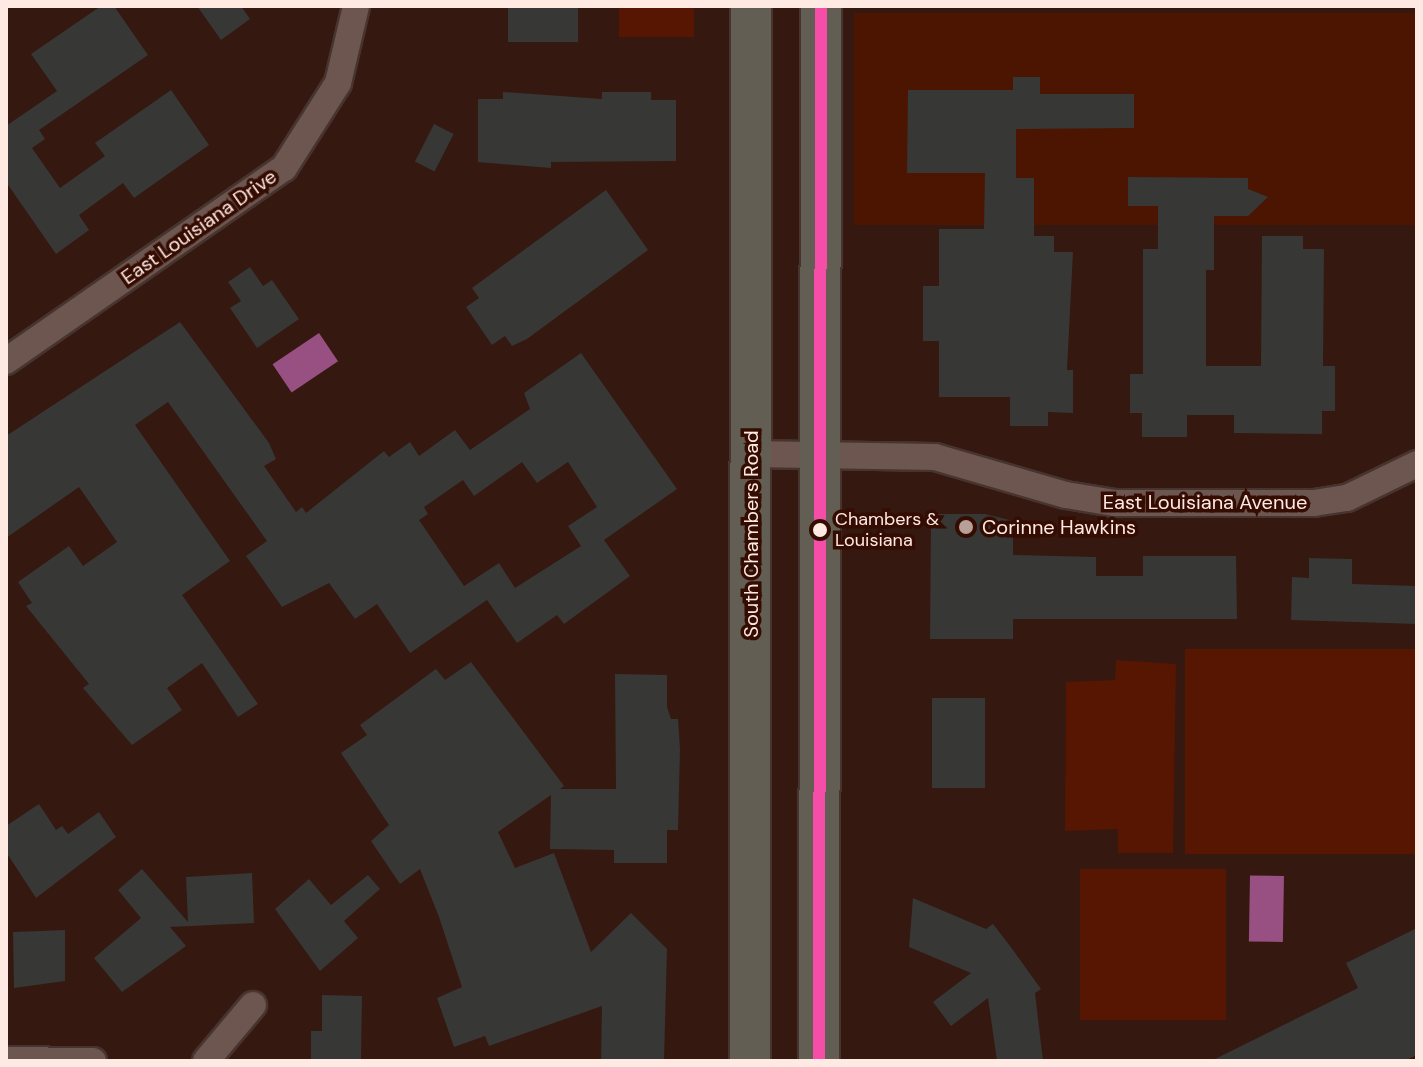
<!DOCTYPE html>
<style>
body{margin:0}
#map{position:relative;width:1423px;height:1067px;overflow:hidden;background:#35180f;font-family:"DM Sans",sans-serif}
div>[style]{position:absolute}
[style*='--x']{left:calc(var(--x)*1px);top:calc(var(--y)*1px);width:calc(var(--w)*1px);rotate:calc(var(--a)*1deg)}
.built>*{inset:0;background:#4c1502;transform-origin:0 0}
.green>*{inset:0;background:#561602;transform-origin:0 0}
.water>*{inset:0;background:#975081;transform-origin:0 0}
.building>*{inset:0;background:#373736;transform-origin:0 0}
.roads{filter:drop-shadow(2px 0 #48342f) drop-shadow(-2px 0 #48342f) drop-shadow(0 2px #48342f) drop-shadow(0 -2px #48342f)}
.street>*{height:26px;margin:-13px;padding:0 13px;transform-origin:13px;border-radius:13px;background:#6c564f}
.primary>*{height:40px;margin:-20px;padding:0 20px;transform-origin:20px;border-radius:20px;background:#635e53}
.bus-1>*{height:12px;margin:-6px;padding:0 6px;transform-origin:6px;border-radius:6px;background:#f54da8}
.dots>*{width:22px;height:22px;translate:-50% -50%;box-sizing:border-box;border:4px solid #340c02;border-radius:50%}
span{translate:-50% -50%;white-space:nowrap;text-align:center;line-height:1.15;-webkit-text-stroke:7px #340c02;paint-order:stroke}
.bus-label{font-size:18px;color:#ffe9e3}
.left{translate:0 -50%;text-align:left}
.street-label{font-size:20px;color:#ffe9e3}
.poi-label{font-size:20px;color:#ffe9e3}
.frame{position:absolute;inset:0;border:8px solid #ffe9e3;pointer-events:none}
</style>
<div id="map">
<div class="built">
<i style="left:854px;top:13px;width:563px;height:212px"></i>
</div>
<div class="green">
<i style="left:619px;top:6px;width:75px;height:31px"></i>
<i style="left:1417px;top:649px;width:205px;height:232px;rotate:90deg"></i>
<i style="clip-path:polygon(1116px 660px,1176px 664px,1173px 853px,1118px 853px,1118px 829px,1065px 831px,1066px 682px,1115px 680px)"></i>
<i style="left:1080px;top:869px;width:146px;height:151px"></i>
</div>
<div class="water">
<i style="left:319px;top:333px;width:34px;height:56px;rotate:56deg"></i>
<i style="left:1284px;top:876px;width:66px;height:34px;rotate:91deg"></i>
</div>
<div class="building">
<i style="clip-path:polygon(101px 6px,114px 6px,148px 55px,39px 130px,45px 139px,32px 148px,60px 188px,105px 156px,95px 143px,171px 90px,209px 145px,134px 198px,123px 183px,79px 215px,89px 230px,56px 254px,6px 182px,6px 126px,57px 91px,31px 54px)"></i>
<i style="clip-path:polygon(197px 6px,241px 6px,250px 19px,221px 40px)"></i>
<i style="left:578px;top:6px;width:36px;height:70px;rotate:90deg"></i>
<i style="clip-path:polygon(1013px 77px,1040px 77px,1040px 94px,1134px 94px,1134px 128px,1016px 129px,1016px 178px,1034px 178px,1034px 236px,1054px 236px,1054px 252px,1073px 252px,1067px 370px,1073px 370px,1073px 413px,1048px 412px,1048px 426px,1010px 426px,1010px 397px,939px 397px,939px 341px,923px 341px,923px 286px,939px 286px,939px 229px,984px 229px,985px 173px,907px 173px,908px 90px,1013px 90px)"></i>
<i style="clip-path:polygon(503px 92px,602px 99px,602px 92px,651px 92px,651px 100px,676px 100px,676px 161px,551px 162px,551px 168px,478px 162px,478px 99px,503px 99px)"></i>
<i style="left:434px;top:124px;width:22px;height:42px;rotate:27deg"></i>
<i style="clip-path:polygon(1128px 177px,1248px 178px,1248px 189px,1268px 197px,1248px 216px,1214px 216px,1214px 270px,1206px 270px,1206px 366px,1261px 366px,1262px 236px,1303px 236px,1303px 249px,1324px 249px,1323px 366px,1335px 366px,1335px 411px,1322px 411px,1322px 434px,1234px 433px,1234px 415px,1187px 415px,1187px 437px,1142px 437px,1142px 413px,1130px 413px,1130px 374px,1143px 374px,1143px 249px,1158px 249px,1158px 206px,1128px 206px)"></i>
<i style="clip-path:polygon(606px 190px,648px 250px,527px 339px,512px 346px,505px 336px,492px 345px,466px 307px,479px 298px,472px 288px)"></i>
<i style="clip-path:polygon(250px 267px,263px 286px,272px 280px,299px 319px,257px 348px,230px 308px,241px 301px,228px 282px)"></i>
<i style="clip-path:polygon(evenodd,180px 322px,269px 443px,276px 459px,264px 466px,296px 512px,302px 507px,306px 513px,384px 451px,389px 457px,410px 442px,419px 456px,455px 430px,470px 450px,530px 409px,524px 393px,581px 353px,677px 489px,604px 540px,630px 576px,564px 624px,557px 615px,517px 643px,487px 600px,410px 653px,377px 604px,355px 619px,329px 583px,282px 607px,246px 556px,267px 541px,168px 402px,135px 425px,230px 561px,182px 595px,258px 704px,238px 717px,202px 663px,167px 688px,182px 710px,132px 745px,83px 688px,89px 684px,26px 606px,32px 603px,18px 582px,69px 546px,83px 566px,117px 542px,79px 487px,6px 538px,6px 436px,180px 322px,522px 462px,537px 483px,568px 462px,597px 507px,568px 526px,581px 546px,515px 588px,499px 563px,464px 586px,419px 520px,428px 514px,424px 507px,463px 480px,474px 496px,522px 462px)"></i>
<i style="clip-path:polygon(931px 514px,985px 514px,1013px 521px,1013px 555px,1096px 557px,1096px 576px,1143px 576px,1143px 556px,1236px 556px,1237px 619px,1013px 619px,1013px 639px,930px 639px)"></i>
<i style="clip-path:polygon(1309px 558px,1352px 559px,1352px 584px,1417px 586px,1417px 624px,1291px 620px,1292px 577px,1309px 578px)"></i>
<i style="clip-path:polygon(471px 662px,564px 786px,560px 789px,616px 789px,615px 674px,667px 675px,667px 707px,671px 719px,678px 719px,680px 749px,678px 830px,667px 830px,667px 863px,614px 863px,614px 850px,550px 849px,551px 795px,498px 832px,515px 868px,554px 853px,591px 952px,631px 913px,667px 949px,664px 1061px,601px 1061px,602px 1006px,489px 1046px,485px 1036px,454px 1047px,437px 998px,462px 987px,439px 917px,420px 869px,400px 884px,371px 841px,389px 825px,341px 753px,367px 735px,360px 725px,436px 669px,445px 680px)"></i>
<i style="left:932px;top:698px;width:53px;height:90px"></i>
<i style="clip-path:polygon(39px 804px,56px 830px,62px 826px,68px 834px,99px 812px,116px 837px,36px 898px,6px 852px,6px 826px)"></i>
<i style="clip-path:polygon(142px 869px,188px 922px,186px 877px,252px 873px,254px 923px,170px 927px,186px 946px,122px 992px,94px 958px,141px 918px,118px 890px)"></i>
<i style="clip-path:polygon(368px 875px,380px 889px,344px 921px,358px 938px,320px 971px,275px 909px,309px 879px,331px 905px)"></i>
<i style="clip-path:polygon(913px 898px,986px 929px,993px 924px,1010px 946px,1041px 989px,1035px 993px,1043px 1061px,997px 1061px,988px 998px,951px 1026px,933px 1002px,971px 973px,909px 947px)"></i>
<i style="clip-path:polygon(1417px 928px,1417px 1055px,1404px 1061px,1211px 1061px,1358px 988px,1346px 963px)"></i>
<i style="clip-path:polygon(65px 930px,65px 981px,14px 988px,13px 932px)"></i>
<i style="clip-path:polygon(322px 995px,362px 996px,361px 1061px,311px 1061px,311px 1031px,322px 1031px)"></i>
</div>
<div class="roads">
<div class="street">
<i style="--x:6;--y:361;--w:338;--a:-34.8"></i>
<i style="--x:284;--y:168;--w:101;--a:-57.6"></i>
<i style="--x:338;--y:83;--w:79;--a:-76.8"></i>
<i style="--x:751;--y:454;--w:184;--a:0.9"></i>
<i style="--x:935;--y:457;--w:136;--a:16.2"></i>
<i style="--x:1066;--y:495;--w:50;--a:9.3"></i>
<i style="--x:1115;--y:503;--w:199;--a:0"></i>
<i style="--x:1314;--y:503;--w:33;--a:-9"></i>
<i style="--x:1347;--y:498;--w:78;--a:-25.9"></i>
<i style="--x:6;--y:1060;--w:87;--a:0.7"></i>
<i style="--x:206;--y:1061;--w:73;--a:-50"></i>
</div>
<div class="primary">
<i style="--x:750;--y:1061;--w:1055;--a:-89.95"></i>
<i style="--x:819;--y:1061;--w:1055;--a:-89.89"></i>
</div>
</div>
<div class="bus-1">
<i style="--x:819;--y:1061;--w:1055;--a:-89.89"></i>
</div>
<div class="dots">
<i style="left:966px;top:527px;background:#b8a099"></i>
<i style="left:820px;top:530px;background:#ffe9e3"></i>
</div>
<div class="bus-label">
<span class="left" style="left:835px;top:530px">Chambers &amp;<br>Louisiana</span>
</div>
<div class="street-label">
<span style="left:199px;top:227px;rotate:-35deg">East Louisiana Drive</span>
<span style="left:1205px;top:502px">East Louisiana Avenue</span>
<span style="left:751px;top:534px;rotate:-90deg">South Chambers Road</span>
</div>
<div class="poi-label">
<span class="left" style="left:982px;top:527px">Corinne Hawkins</span>
</div>
<div class="frame"></div>
</div>
